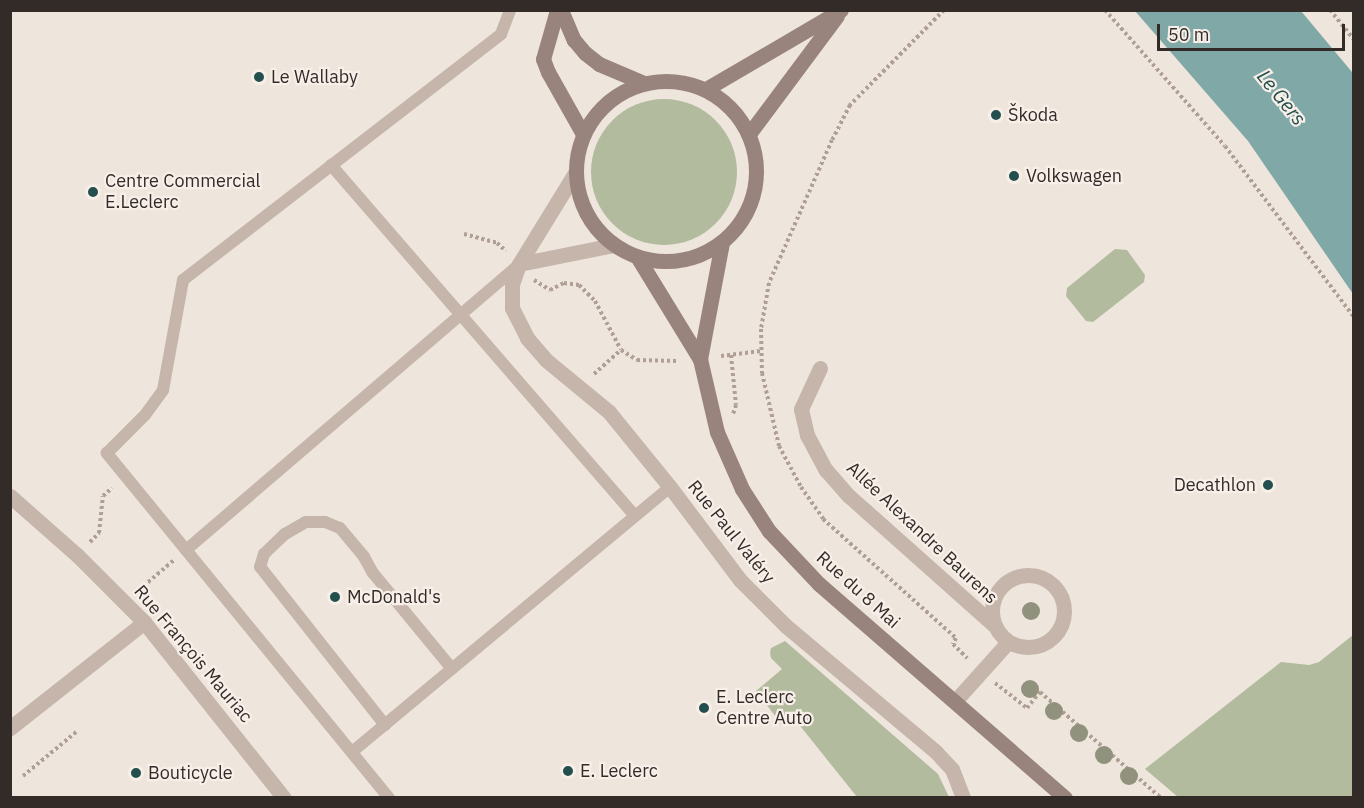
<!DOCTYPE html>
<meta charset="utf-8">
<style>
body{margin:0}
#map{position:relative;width:1364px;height:808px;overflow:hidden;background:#eee5dc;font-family:"IBM Plex Sans",sans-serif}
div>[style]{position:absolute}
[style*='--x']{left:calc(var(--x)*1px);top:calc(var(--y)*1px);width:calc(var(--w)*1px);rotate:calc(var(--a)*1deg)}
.green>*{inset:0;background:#b3bb9e}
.round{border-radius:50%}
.water>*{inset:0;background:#7fa8a7}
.path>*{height:4px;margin-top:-2px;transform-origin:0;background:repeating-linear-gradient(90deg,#b09f94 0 3px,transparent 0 6px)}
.lane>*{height:12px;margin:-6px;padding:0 6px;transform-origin:6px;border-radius:6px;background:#c5b5aa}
.street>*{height:15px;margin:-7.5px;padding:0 7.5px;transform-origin:7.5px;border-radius:7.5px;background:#c5b5aa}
.street>.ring{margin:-7.5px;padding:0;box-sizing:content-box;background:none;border:15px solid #c5b5aa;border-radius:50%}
.secondary>*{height:15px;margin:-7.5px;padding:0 7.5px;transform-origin:7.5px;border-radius:7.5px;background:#98847c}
.secondary>.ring{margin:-7.5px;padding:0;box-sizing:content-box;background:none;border:15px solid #98847c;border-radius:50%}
.trees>*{width:18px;height:18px;margin:-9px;border-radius:50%;background:#91927d}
.dots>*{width:16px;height:16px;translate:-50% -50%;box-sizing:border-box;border:3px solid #f7efe8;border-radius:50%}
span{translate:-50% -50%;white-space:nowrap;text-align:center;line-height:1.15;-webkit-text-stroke:4.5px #f7efe8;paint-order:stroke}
.poi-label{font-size:18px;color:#332b28}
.left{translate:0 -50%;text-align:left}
.right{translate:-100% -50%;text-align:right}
.street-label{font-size:18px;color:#332b28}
.water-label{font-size:20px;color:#234f4f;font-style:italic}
.frame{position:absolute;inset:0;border:12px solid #332b28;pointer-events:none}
.scale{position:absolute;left:1157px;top:24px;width:188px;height:27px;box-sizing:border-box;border:3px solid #332b28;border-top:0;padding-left:8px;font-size:18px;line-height:21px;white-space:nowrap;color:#332b28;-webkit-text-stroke:4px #f7efe8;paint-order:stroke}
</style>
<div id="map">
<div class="green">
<i class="round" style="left:591px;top:99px;width:146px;height:146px"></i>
<i style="clip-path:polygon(1115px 249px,1127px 250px,1145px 275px,1144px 282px,1093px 322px,1086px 321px,1066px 296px,1067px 288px)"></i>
<i style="clip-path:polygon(1353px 635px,1353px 797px,1178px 797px,1145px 769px,1281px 662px,1309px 665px,1319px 662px)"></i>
<i style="clip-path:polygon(785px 641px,938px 774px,949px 797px,857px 797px,793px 717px,782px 725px,756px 691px,782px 669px,771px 658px,770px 653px,771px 648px)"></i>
</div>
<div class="water">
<i style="clip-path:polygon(1135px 11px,1301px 11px,1352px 72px,1353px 294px,1248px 141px)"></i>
</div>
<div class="path">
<i style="--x:944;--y:10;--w:134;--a:134.7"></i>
<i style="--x:850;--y:105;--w:39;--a:117"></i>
<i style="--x:832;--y:140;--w:156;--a:113.8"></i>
<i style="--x:769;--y:283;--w:47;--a:99.9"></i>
<i style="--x:761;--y:329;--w:44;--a:88.7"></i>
<i style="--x:762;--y:373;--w:75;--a:76.9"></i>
<i style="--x:779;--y:446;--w:47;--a:61.8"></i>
<i style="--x:801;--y:487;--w:39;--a:55"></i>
<i style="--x:823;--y:519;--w:178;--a:41.8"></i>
<i style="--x:956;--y:638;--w:7;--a:117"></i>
<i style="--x:953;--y:644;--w:20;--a:45"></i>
<i style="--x:1105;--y:10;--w:181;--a:48.6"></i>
<i style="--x:1225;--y:146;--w:214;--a:53"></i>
<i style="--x:1330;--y:10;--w:38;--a:51"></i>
<i style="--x:464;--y:234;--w:34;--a:15"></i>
<i style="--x:497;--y:243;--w:12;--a:42"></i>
<i style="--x:534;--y:280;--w:19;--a:32"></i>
<i style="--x:550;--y:290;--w:16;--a:-27"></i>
<i style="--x:564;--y:283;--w:15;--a:8"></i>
<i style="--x:579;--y:285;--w:23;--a:45"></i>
<i style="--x:595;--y:301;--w:55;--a:62"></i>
<i style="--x:621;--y:350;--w:19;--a:32"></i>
<i style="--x:637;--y:360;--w:41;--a:1.4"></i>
<i style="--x:731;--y:355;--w:50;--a:84.3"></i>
<i style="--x:736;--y:405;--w:9;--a:108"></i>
<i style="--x:721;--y:356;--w:40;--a:-7.1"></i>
<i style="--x:594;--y:374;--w:36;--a:-42"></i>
<i style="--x:90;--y:542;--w:13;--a:-45"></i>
<i style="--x:99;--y:533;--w:37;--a:-84"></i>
<i style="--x:103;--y:496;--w:12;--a:-42"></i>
<i style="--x:139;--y:590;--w:46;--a:-40.6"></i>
<i style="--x:995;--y:683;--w:41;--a:38"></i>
<i style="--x:1027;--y:708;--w:21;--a:-51"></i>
<i style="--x:1040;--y:692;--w:161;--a:41.2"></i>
<i style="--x:23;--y:776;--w:69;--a:-39.7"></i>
</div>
<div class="lane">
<i style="--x:331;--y:165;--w:464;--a:49.1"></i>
<i style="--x:186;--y:550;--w:438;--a:-40.6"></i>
<i style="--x:385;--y:725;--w:201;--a:-128.3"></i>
<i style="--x:260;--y:567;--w:14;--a:-73"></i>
<i style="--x:264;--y:554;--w:29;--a:-44"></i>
<i style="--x:285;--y:534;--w:24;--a:-30"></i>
<i style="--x:306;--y:522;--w:19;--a:0"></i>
<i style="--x:325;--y:522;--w:16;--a:22"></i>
<i style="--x:340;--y:528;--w:38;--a:50"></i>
<i style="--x:364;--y:557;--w:18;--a:61"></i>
<i style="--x:373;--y:573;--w:124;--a:50.5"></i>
<i style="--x:352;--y:752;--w:414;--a:-39.8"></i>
<i style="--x:389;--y:798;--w:446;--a:-129.3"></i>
<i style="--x:107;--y:453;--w:54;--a:-45"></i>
<i style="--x:145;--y:415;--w:31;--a:-54"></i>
<i style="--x:163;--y:390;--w:112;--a:-79.7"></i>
<i style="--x:183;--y:280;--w:402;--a:-37.7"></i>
<i style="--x:501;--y:34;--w:26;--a:-69"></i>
</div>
<div class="street">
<i style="--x:575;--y:173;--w:107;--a:121.6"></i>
<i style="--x:519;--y:264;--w:21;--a:109"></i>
<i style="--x:512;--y:284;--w:24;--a:90"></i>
<i style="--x:512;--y:308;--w:34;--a:63"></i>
<i style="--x:527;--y:338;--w:29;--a:49"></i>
<i style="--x:546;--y:360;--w:82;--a:39.5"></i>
<i style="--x:609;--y:412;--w:97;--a:50.9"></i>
<i style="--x:670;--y:487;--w:116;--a:53"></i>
<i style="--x:740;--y:580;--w:65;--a:45"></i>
<i style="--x:786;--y:626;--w:196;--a:40"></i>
<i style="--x:936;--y:752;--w:23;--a:47"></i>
<i style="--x:952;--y:769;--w:31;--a:69"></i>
<i style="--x:519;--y:264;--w:96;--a:-11.4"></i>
<i style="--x:820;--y:368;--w:45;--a:114.9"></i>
<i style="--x:801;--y:409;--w:27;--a:77"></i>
<i style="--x:807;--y:435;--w:40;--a:62"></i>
<i style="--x:826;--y:470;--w:35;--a:49"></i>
<i style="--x:849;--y:496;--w:195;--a:41.7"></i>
<i style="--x:10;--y:496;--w:89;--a:41.4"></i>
<i style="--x:77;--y:555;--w:95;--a:45"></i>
<i style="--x:144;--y:622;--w:225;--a:51.5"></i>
<i class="ring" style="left:992px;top:575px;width:57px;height:57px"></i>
<i style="--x:956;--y:700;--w:78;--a:-48.1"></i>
<i style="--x:10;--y:728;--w:171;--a:-38.3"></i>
</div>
<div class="secondary">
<i style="--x:557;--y:10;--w:51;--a:105.9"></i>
<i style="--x:543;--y:59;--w:14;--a:69"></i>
<i style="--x:548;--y:72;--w:71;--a:60.6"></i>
<i style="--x:561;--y:10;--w:33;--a:67"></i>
<i style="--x:574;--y:40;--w:17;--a:50"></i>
<i style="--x:585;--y:53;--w:18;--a:38"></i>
<i style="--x:599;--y:64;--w:49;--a:22.9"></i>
<i class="ring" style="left:576px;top:81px;width:165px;height:165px"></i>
<i style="--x:706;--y:89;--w:156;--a:-30.3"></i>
<i style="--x:749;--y:134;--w:147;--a:-53.3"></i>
<i style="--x:638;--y:258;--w:119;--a:58.5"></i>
<i style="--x:700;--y:359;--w:75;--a:76.9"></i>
<i style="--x:717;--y:432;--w:62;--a:66.3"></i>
<i style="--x:742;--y:489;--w:50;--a:57.3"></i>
<i style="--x:769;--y:531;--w:73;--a:46.7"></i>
<i style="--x:819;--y:584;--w:326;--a:41"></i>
<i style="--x:700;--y:359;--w:118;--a:-79.3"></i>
</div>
<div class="trees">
<i style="left:1031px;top:611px"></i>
<i style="left:1030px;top:689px"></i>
<i style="left:1054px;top:711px"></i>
<i style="left:1079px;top:733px"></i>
<i style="left:1104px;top:755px"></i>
<i style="left:1129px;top:776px"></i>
</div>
<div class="dots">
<i style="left:259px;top:77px;background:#234f4f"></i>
<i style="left:996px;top:115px;background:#234f4f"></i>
<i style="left:1014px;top:176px;background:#234f4f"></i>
<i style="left:93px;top:192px;background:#234f4f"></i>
<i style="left:1268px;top:485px;background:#234f4f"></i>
<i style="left:335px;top:597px;background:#234f4f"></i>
<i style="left:704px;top:708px;background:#234f4f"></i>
<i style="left:568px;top:771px;background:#234f4f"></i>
<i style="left:136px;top:773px;background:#234f4f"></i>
</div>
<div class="poi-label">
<span class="left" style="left:271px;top:77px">Le Wallaby</span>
<span class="left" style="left:1008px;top:115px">Škoda</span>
<span class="left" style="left:1026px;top:176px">Volkswagen</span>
<span class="left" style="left:105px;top:192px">Centre Commercial<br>E.Leclerc</span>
<span class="right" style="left:1256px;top:485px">Decathlon</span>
<span class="left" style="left:347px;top:597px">McDonald's</span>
<span class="left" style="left:716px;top:708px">E. Leclerc<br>Centre Auto</span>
<span class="left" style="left:580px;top:771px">E. Leclerc</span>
<span class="left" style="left:148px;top:773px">Bouticycle</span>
</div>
<div class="street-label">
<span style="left:731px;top:532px;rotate:51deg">Rue Paul Valéry</span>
<span style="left:922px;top:533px;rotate:43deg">Allée Alexandre Baurens</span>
<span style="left:858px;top:590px;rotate:42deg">Rue du 8 Mai</span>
<span style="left:193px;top:654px;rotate:50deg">Rue François Mauriac</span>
</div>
<div class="water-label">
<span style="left:1282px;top:97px;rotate:51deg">Le Gers</span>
</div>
<div class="frame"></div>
<div class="scale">50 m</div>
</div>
